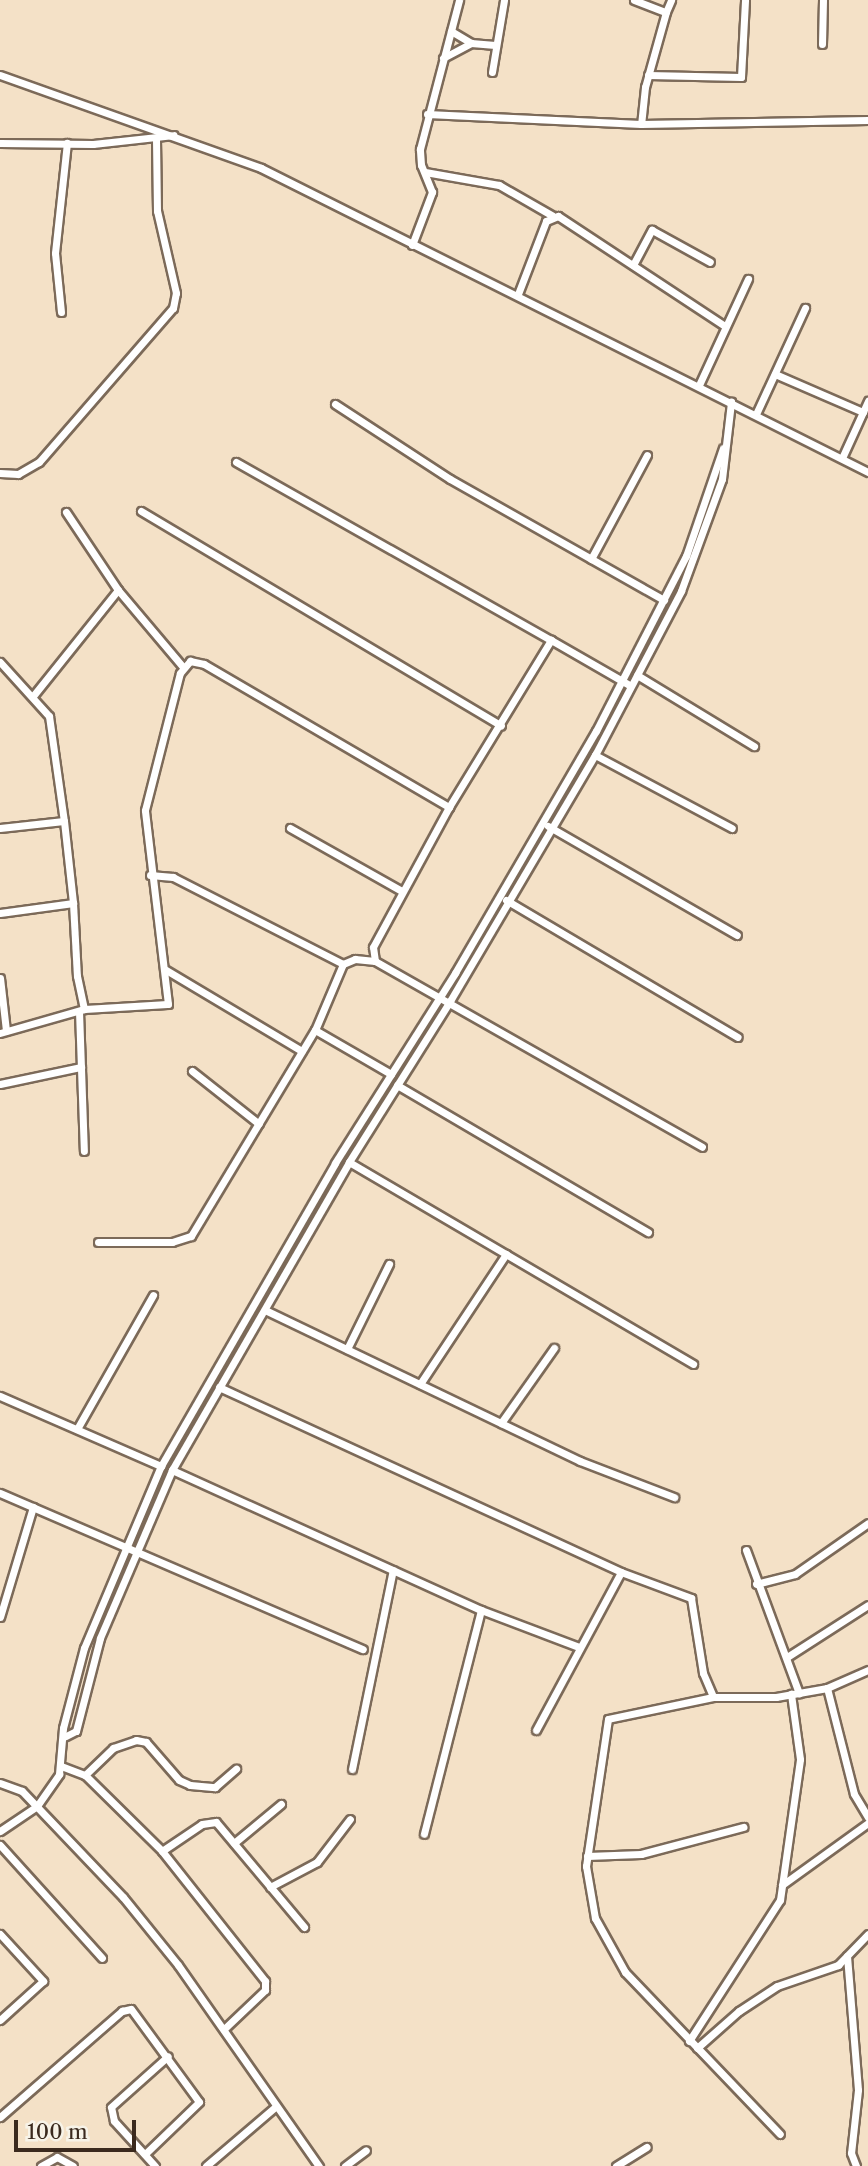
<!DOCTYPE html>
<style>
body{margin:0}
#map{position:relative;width:868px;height:2166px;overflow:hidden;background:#f4e1c7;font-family:"Libre Caslon Text",serif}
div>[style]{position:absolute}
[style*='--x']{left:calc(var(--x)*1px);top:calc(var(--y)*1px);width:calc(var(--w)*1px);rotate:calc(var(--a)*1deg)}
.roads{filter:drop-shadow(2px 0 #7c6a59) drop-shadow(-2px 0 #7c6a59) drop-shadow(0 2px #7c6a59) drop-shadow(0 -2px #7c6a59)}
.minor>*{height:7px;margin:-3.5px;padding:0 3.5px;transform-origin:3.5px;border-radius:3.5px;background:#fff}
span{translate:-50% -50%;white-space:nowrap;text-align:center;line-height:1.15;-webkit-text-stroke:7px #f7f3e8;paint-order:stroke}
.scale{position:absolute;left:14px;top:2120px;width:122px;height:32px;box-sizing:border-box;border:4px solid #3b2a1e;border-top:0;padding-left:9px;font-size:21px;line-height:24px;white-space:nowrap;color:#3b2a1e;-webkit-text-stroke:5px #f7f3e8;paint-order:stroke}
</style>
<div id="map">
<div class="roads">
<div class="minor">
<i style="--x:634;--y:0;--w:34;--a:21"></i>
<i style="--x:666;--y:12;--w:78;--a:105.6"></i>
<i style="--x:645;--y:87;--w:37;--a:96"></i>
<i style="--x:666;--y:12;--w:13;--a:-67"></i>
<i style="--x:451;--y:31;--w:23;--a:31"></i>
<i style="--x:471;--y:43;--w:24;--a:5"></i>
<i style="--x:822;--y:44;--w:44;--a:-88.7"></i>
<i style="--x:443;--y:58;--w:32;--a:-28"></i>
<i style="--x:492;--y:72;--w:73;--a:-80.5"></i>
<i style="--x:0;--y:75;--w:277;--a:19.6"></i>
<i style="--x:261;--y:168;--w:679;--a:26.6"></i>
<i style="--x:648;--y:75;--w:93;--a:1.2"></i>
<i style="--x:741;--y:77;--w:77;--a:-87"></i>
<i style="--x:427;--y:114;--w:214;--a:2.7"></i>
<i style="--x:641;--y:124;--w:227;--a:-1"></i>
<i style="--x:0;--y:143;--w:93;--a:0.6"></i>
<i style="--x:93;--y:144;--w:81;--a:-6.3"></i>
<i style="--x:425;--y:172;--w:75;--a:10"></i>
<i style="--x:499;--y:185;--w:62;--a:29.9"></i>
<i style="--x:412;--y:245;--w:57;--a:-69.3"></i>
<i style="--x:432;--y:192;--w:29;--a:-112"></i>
<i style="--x:421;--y:165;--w:16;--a:-94"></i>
<i style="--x:420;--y:149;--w:154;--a:-75.3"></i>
<i style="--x:633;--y:265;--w:40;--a:-62"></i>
<i style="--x:652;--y:230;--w:66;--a:28.9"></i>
<i style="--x:518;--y:294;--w:78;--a:-69"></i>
<i style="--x:546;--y:221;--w:13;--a:-23"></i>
<i style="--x:558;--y:216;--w:200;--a:33.4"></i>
<i style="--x:61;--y:312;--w:59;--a:-95.8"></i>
<i style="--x:55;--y:253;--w:111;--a:-83.8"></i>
<i style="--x:775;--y:374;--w:96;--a:23.4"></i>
<i style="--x:699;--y:385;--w:117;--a:-65.2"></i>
<i style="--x:335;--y:404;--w:137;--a:33.1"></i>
<i style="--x:450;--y:479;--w:246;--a:29.5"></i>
<i style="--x:756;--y:414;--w:117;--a:-65.2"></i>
<i style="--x:842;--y:458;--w:63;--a:-65.5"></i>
<i style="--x:236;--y:462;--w:362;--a:29.5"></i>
<i style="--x:0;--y:473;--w:18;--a:3"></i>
<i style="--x:18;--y:474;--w:24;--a:-30"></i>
<i style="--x:39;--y:462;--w:204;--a:-49"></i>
<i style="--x:173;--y:308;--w:15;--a:-79"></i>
<i style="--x:176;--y:293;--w:84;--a:-103"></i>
<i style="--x:157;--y:211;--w:73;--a:-90.8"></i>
<i style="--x:141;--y:511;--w:419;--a:30.8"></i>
<i style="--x:66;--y:512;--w:94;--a:56.3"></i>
<i style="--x:118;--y:590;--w:101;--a:49.8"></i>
<i style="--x:591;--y:559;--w:118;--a:-61.7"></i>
<i style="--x:0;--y:662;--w:73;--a:47.8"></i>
<i style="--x:49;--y:716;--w:106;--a:81.9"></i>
<i style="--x:637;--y:675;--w:137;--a:31.3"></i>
<i style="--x:33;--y:696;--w:136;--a:-51.3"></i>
<i style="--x:595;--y:755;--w:155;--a:28.1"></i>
<i style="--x:548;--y:826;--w:218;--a:30"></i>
<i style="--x:0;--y:828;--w:64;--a:-6.2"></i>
<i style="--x:64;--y:821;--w:82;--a:83.7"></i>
<i style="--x:290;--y:828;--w:129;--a:29.4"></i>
<i style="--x:150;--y:875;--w:23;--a:5"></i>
<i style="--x:173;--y:877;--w:191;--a:27.1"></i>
<i style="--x:343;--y:964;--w:13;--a:-23"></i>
<i style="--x:355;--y:959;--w:20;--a:6"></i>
<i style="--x:375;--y:961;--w:376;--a:29.6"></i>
<i style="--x:506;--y:900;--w:269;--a:30.6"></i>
<i style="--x:0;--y:913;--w:74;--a:-7.8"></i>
<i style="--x:73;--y:903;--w:73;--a:86.9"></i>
<i style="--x:77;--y:976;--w:34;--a:78"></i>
<i style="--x:375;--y:961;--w:14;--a:-98"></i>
<i style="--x:373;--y:947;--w:159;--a:-61.5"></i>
<i style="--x:343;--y:964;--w:72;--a:113"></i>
<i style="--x:315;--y:1030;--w:88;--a:30.1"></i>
<i style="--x:166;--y:970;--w:158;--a:30.8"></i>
<i style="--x:0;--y:978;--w:53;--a:83.5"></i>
<i style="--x:79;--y:1011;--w:140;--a:88"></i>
<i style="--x:0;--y:1033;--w:87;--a:-15.9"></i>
<i style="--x:84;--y:1009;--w:84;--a:-3.4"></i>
<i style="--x:168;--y:1004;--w:195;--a:-96.8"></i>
<i style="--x:145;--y:810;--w:141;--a:-75.7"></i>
<i style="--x:180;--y:673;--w:16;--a:-50"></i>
<i style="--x:190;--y:661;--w:14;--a:12"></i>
<i style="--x:204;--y:664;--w:284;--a:30.3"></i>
<i style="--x:449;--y:807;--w:196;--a:-58.6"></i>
<i style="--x:551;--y:640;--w:92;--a:29.9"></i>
<i style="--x:192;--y:1071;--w:85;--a:38.3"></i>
<i style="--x:0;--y:1084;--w:83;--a:-11.9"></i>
<i style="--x:397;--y:1085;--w:291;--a:30.4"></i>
<i style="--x:349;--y:1162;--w:399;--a:30.4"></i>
<i style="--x:98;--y:1242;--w:74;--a:0"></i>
<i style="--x:172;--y:1242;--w:20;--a:-18"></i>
<i style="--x:191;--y:1236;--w:240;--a:-59"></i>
<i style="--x:265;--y:1310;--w:349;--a:25.6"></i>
<i style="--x:580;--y:1461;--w:101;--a:21"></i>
<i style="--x:347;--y:1349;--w:95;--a:-63.7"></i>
<i style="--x:420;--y:1384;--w:156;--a:-56.5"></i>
<i style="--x:219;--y:1387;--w:443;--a:24.7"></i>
<i style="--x:621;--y:1572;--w:75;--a:20.4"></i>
<i style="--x:691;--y:1598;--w:76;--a:80.9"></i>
<i style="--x:703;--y:1673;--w:26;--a:67"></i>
<i style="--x:713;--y:1697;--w:63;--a:0"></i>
<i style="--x:776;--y:1697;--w:52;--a:-10"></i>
<i style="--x:827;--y:1688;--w:45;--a:-23.7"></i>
<i style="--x:0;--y:1396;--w:176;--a:23.5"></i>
<i style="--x:501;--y:1423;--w:92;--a:-54.8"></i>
<i style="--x:77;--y:1429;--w:154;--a:-60.4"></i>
<i style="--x:172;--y:1470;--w:339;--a:24.4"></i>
<i style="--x:481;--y:1610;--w:231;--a:104.3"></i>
<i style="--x:0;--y:1493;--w:395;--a:23.3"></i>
<i style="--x:746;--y:1550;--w:153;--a:69.7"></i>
<i style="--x:756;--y:1584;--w:40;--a:-14.4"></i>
<i style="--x:795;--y:1574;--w:89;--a:-34.9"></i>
<i style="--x:481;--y:1610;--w:105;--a:20.7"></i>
<i style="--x:0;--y:1617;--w:115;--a:-73.3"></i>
<i style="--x:787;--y:1657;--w:96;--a:-32.7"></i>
<i style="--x:827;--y:1688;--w:109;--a:75.7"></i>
<i style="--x:854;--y:1794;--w:27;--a:59"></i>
<i style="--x:713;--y:1697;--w:107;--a:168.2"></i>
<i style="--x:608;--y:1719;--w:149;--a:98.5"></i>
<i style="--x:586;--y:1866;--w:53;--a:80.2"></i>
<i style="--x:595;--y:1918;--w:62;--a:60.9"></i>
<i style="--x:625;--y:1972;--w:224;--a:46.3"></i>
<i style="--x:536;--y:1730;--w:179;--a:-61.7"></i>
<i style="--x:66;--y:1736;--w:11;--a:-27"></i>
<i style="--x:76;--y:1731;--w:96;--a:-75.5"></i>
<i style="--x:100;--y:1638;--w:183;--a:-66.8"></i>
<i style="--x:172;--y:1470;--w:355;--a:-60.1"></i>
<i style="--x:349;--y:1162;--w:190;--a:-57.9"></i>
<i style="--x:450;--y:1001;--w:286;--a:-59.5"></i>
<i style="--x:595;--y:755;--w:185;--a:-62.3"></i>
<i style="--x:681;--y:591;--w:119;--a:-69.9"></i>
<i style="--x:722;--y:479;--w:78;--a:-83.3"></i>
<i style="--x:61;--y:1766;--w:26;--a:21"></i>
<i style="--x:85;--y:1775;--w:108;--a:44.6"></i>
<i style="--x:162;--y:1851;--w:166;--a:51.6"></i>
<i style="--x:265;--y:1981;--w:9;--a:90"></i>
<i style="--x:265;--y:1990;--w:57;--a:136.4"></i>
<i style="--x:352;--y:1769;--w:203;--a:-78.4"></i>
<i style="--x:85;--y:1775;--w:39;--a:-44"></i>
<i style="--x:113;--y:1748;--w:24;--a:-19"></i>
<i style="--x:136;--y:1740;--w:10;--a:11"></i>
<i style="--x:146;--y:1742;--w:50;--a:49"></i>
<i style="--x:179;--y:1780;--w:12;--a:24"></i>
<i style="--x:190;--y:1785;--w:25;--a:5"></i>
<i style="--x:215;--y:1787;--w:28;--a:-41"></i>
<i style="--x:0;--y:1783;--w:23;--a:20"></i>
<i style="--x:22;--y:1791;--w:146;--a:46.4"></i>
<i style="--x:123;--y:1897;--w:87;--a:51"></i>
<i style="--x:178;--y:1965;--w:246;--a:55"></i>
<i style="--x:0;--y:1831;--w:45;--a:-34"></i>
<i style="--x:37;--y:1806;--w:39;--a:-55"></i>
<i style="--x:59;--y:1774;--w:46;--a:-85"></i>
<i style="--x:63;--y:1728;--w:83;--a:-75.3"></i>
<i style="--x:84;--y:1648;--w:198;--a:-67.1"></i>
<i style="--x:161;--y:1466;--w:349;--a:-60.1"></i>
<i style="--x:335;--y:1163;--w:225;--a:-57.7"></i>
<i style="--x:455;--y:973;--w:280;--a:-59.8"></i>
<i style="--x:596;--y:731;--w:197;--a:-62.8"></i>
<i style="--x:686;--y:556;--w:114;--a:-71.1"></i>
<i style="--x:234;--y:1843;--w:61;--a:-39.7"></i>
<i style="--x:0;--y:1845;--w:152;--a:47.9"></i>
<i style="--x:162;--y:1851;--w:48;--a:-34"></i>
<i style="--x:202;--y:1824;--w:14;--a:-8"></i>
<i style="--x:216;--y:1822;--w:137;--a:50"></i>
<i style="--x:587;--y:1856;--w:54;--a:-2.1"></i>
<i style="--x:641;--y:1854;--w:106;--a:-14.8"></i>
<i style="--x:782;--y:1885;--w:106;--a:-35.8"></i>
<i style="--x:270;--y:1887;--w:53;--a:-28"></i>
<i style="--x:317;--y:1862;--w:54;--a:-52.5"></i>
<i style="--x:0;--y:1934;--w:64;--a:47.5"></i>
<i style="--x:43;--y:1981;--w:58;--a:137.8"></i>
<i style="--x:847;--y:1956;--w:134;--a:85.3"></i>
<i style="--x:858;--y:2090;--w:63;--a:96.3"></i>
<i style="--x:851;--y:2153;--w:14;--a:69"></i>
<i style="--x:689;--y:2041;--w:168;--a:-57.2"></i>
<i style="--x:780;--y:1900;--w:142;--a:-81.9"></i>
<i style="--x:800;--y:1759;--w:66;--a:-97.9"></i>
<i style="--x:697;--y:2048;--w:56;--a:-41.4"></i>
<i style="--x:739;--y:2011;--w:45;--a:-33.3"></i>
<i style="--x:777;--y:1986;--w:65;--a:-19"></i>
<i style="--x:838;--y:1965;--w:43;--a:-45.9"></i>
<i style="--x:0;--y:2117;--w:162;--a:-41"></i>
<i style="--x:122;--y:2011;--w:9;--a:-13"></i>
<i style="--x:131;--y:2009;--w:115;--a:53.8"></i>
<i style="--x:199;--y:2102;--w:75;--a:136.1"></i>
<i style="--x:41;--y:2166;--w:18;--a:-29"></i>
<i style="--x:57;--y:2157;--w:18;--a:29"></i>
<i style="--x:155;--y:2166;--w:61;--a:-132.3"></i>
<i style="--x:114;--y:2121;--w:14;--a:-102"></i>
<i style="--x:111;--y:2107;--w:76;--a:-41.8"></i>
<i style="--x:206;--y:2166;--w:91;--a:-40.5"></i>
<i style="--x:345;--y:2166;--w:26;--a:-37"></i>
<i style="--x:616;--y:2166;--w:36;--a:-32"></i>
</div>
</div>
<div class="scale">100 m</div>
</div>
